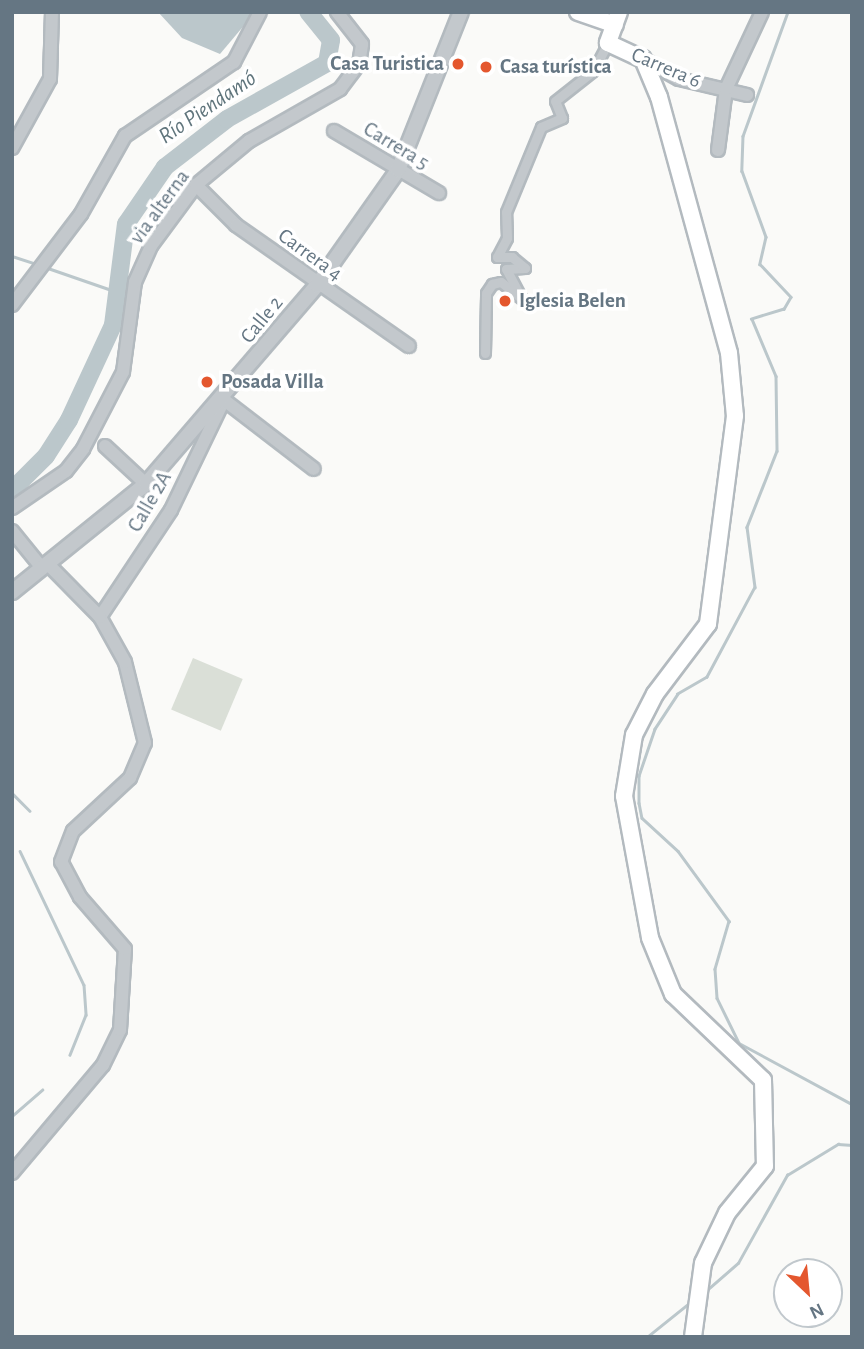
<!DOCTYPE html>
<meta charset="utf-8">
<style>
body{margin:0}
#map{position:relative;width:864px;height:1349px;overflow:hidden;background:#fafaf8;font-family:"Alegreya Sans",sans-serif}
div>[style]{position:absolute}
[style*='--x']{left:calc(var(--x)*1px);top:calc(var(--y)*1px);width:calc(var(--w)*1px);rotate:calc(var(--a)*1deg)}
.green>*{inset:0;background:#dadfd7;transform-origin:0 0}
.water>*{inset:0;background:#bbc7cb}
.stream>*{height:2.5px;margin:-1.25px;padding:0 1.25px;transform-origin:1.25px;border-radius:1.25px;background:#bbc7cb}
.river>*{height:18px;margin:-9px;padding:0 9px;transform-origin:9px;border-radius:9px;background:#bbc7cb}
.roads{filter:drop-shadow(2px 0 #b3babf) drop-shadow(-2px 0 #b3babf) drop-shadow(0 2px #b3babf) drop-shadow(0 -2px #b3babf)}
.pedestrian>*{height:9px;margin:-4.5px;padding:0 4.5px;transform-origin:4.5px;border-radius:4.5px;background:#c3c8cc}
.minor>*{height:12px;margin:-6px;padding:0 6px;transform-origin:6px;border-radius:6px;background:#c3c8cc}
.tertiary>*{height:14px;margin:-7px;padding:0 7px;transform-origin:7px;border-radius:7px;background:#c3c8cc}
.secondary>*{height:16px;margin:-8px;padding:0 8px;transform-origin:8px;border-radius:8px;background:#fff}
.dots>*{width:19px;height:19px;translate:-50% -50%;box-sizing:border-box;border:4px solid #fff;border-radius:50%}
span{translate:-50% -50%;white-space:nowrap;text-align:center;line-height:1.15;-webkit-text-stroke:7px #fff;paint-order:stroke}
.poi-label{font-size:21px;color:#657683;font-weight:700}
.right{translate:-100% -50%;text-align:right}
.left{translate:0 -50%;text-align:left}
.street-label{font-size:21px;color:#657683}
.water-label{font-size:23px;color:#60757c;font-style:italic}
.frame{position:absolute;inset:0;border:14px solid #657683;pointer-events:none}
.north{position:absolute;left:773px;top:1258px;width:70px;height:70px;box-sizing:border-box;background:#fff;border:2px solid #c1c8cd;border-radius:50%;rotate:154deg;font-size:19px;font-weight:700;line-height:28px;text-align:center;color:#657683}
.north::after{content:'';display:block;margin:auto;width:24px;height:32px;background:#e4572e;clip-path:polygon(50% 0,100% 100%,50% 72%,0 100%)}
</style>
<div id="map">
<div class="green">
<i style="left:193px;top:658px;width:54px;height:56px;rotate:23deg"></i>
</div>
<div class="water">
<i style="clip-path:polygon(158px 12px,252px 12px,252px 16px,220px 54px,182px 38px)"></i>
</div>
<div class="stream">
<i style="--x:788;--y:12;--w:132;--a:109.9"></i>
<i style="--x:743;--y:136;--w:35;--a:92"></i>
<i style="--x:742;--y:171;--w:70;--a:70"></i>
<i style="--x:766;--y:237;--w:28;--a:103"></i>
<i style="--x:760;--y:264;--w:45;--a:46.8"></i>
<i style="--x:791;--y:297;--w:14;--a:120"></i>
<i style="--x:784;--y:309;--w:34;--a:163"></i>
<i style="--x:752;--y:319;--w:62;--a:67.2"></i>
<i style="--x:776;--y:376;--w:75;--a:89.2"></i>
<i style="--x:777;--y:451;--w:82;--a:111.5"></i>
<i style="--x:747;--y:527;--w:61;--a:82.4"></i>
<i style="--x:755;--y:587;--w:102;--a:118.1"></i>
<i style="--x:707;--y:677;--w:34;--a:150"></i>
<i style="--x:678;--y:694;--w:42;--a:123.3"></i>
<i style="--x:655;--y:729;--w:50;--a:108.8"></i>
<i style="--x:639;--y:776;--w:27;--a:90"></i>
<i style="--x:639;--y:803;--w:15;--a:79"></i>
<i style="--x:642;--y:818;--w:49;--a:42.5"></i>
<i style="--x:678;--y:851;--w:87;--a:53.9"></i>
<i style="--x:729;--y:921;--w:50;--a:106.3"></i>
<i style="--x:715;--y:969;--w:29;--a:86"></i>
<i style="--x:717;--y:998;--w:50;--a:63.9"></i>
<i style="--x:739;--y:1043;--w:128;--a:28.4"></i>
<i style="--x:12;--y:256;--w:25;--a:18"></i>
<i style="--x:45;--y:267;--w:76;--a:19.1"></i>
<i style="--x:12;--y:793;--w:25;--a:45"></i>
<i style="--x:20;--y:851;--w:148;--a:64.5"></i>
<i style="--x:84;--y:985;--w:30;--a:86"></i>
<i style="--x:86;--y:1015;--w:43;--a:111.8"></i>
<i style="--x:12;--y:1116;--w:40;--a:-41"></i>
<i style="--x:707;--y:1290;--w:41;--a:-41.1"></i>
<i style="--x:738;--y:1263;--w:101;--a:-60.9"></i>
<i style="--x:787;--y:1175;--w:60;--a:-31.3"></i>
<i style="--x:838;--y:1144;--w:14;--a:4"></i>
<i style="--x:647;--y:1337;--w:59;--a:-38.8"></i>
</div>
<div class="river">
<i style="--x:12;--y:490;--w:48;--a:-45"></i>
<i style="--x:46;--y:456;--w:43;--a:-57.4"></i>
<i style="--x:69;--y:420;--w:105;--a:-65.1"></i>
<i style="--x:113;--y:325;--w:102;--a:-82.7"></i>
<i style="--x:126;--y:224;--w:69;--a:-55.6"></i>
<i style="--x:165;--y:167;--w:78;--a:-37.7"></i>
<i style="--x:227;--y:119;--w:115;--a:-29.2"></i>
<i style="--x:327;--y:63;--w:23;--a:-80"></i>
<i style="--x:331;--y:40;--w:36;--a:-129"></i>
</div>
<div class="roads">
<div class="pedestrian">
<i style="--x:485;--y:353;--w:60;--a:-89"></i>
<i style="--x:486;--y:293;--w:11;--a:-56"></i>
<i style="--x:492;--y:284;--w:9;--a:-13"></i>
<i style="--x:501;--y:282;--w:27;--a:39"></i>
<i style="--x:522;--y:299;--w:34;--a:-118"></i>
<i style="--x:506;--y:269;--w:19;--a:-3"></i>
<i style="--x:525;--y:268;--w:17;--a:-140"></i>
<i style="--x:512;--y:257;--w:15;--a:180"></i>
<i style="--x:497;--y:257;--w:21;--a:-62"></i>
<i style="--x:507;--y:238;--w:26;--a:-92"></i>
<i style="--x:506;--y:212;--w:92;--a:-67.6"></i>
<i style="--x:541;--y:127;--w:23;--a:-23"></i>
<i style="--x:562;--y:118;--w:18;--a:-112"></i>
<i style="--x:555;--y:101;--w:48;--a:-38.3"></i>
<i style="--x:593;--y:71;--w:32;--a:-62"></i>
</div>
<div class="minor">
<i style="--x:643;--y:59;--w:41;--a:29.1"></i>
<i style="--x:679;--y:79;--w:70;--a:13.2"></i>
<i style="--x:334;--y:131;--w:122;--a:30.6"></i>
<i style="--x:12;--y:148;--w:79;--a:-61.2"></i>
<i style="--x:50;--y:79;--w:67;--a:-88.3"></i>
<i style="--x:718;--y:150;--w:62;--a:-82.5"></i>
<i style="--x:726;--y:89;--w:85;--a:-64.9"></i>
<i style="--x:196;--y:185;--w:57;--a:45"></i>
<i style="--x:236;--y:225;--w:211;--a:35"></i>
<i style="--x:12;--y:305;--w:114;--a:-52.8"></i>
<i style="--x:81;--y:214;--w:90;--a:-60.6"></i>
<i style="--x:125;--y:136;--w:132;--a:-34.2"></i>
<i style="--x:234;--y:62;--w:56;--a:-62.5"></i>
<i style="--x:105;--y:446;--w:56;--a:42.8"></i>
<i style="--x:12;--y:508;--w:65;--a:-34.4"></i>
<i style="--x:66;--y:471;--w:28;--a:-52"></i>
<i style="--x:83;--y:449;--w:87;--a:-62.5"></i>
<i style="--x:123;--y:372;--w:91;--a:-82.4"></i>
<i style="--x:135;--y:282;--w:39;--a:-66"></i>
<i style="--x:151;--y:246;--w:76;--a:-53.6"></i>
<i style="--x:196;--y:185;--w:69;--a:-39.7"></i>
<i style="--x:249;--y:141;--w:105;--a:-29.7"></i>
<i style="--x:340;--y:89;--w:31;--a:-53"></i>
<i style="--x:359;--y:64;--w:20;--a:-81"></i>
<i style="--x:362;--y:44;--w:41;--a:-128"></i>
<i style="--x:12;--y:531;--w:48;--a:51"></i>
<i style="--x:100;--y:617;--w:128;--a:-56.4"></i>
<i style="--x:171;--y:510;--w:122;--a:-64.3"></i>
<i style="--x:224;--y:400;--w:113;--a:37.5"></i>
<i style="--x:12;--y:1173;--w:141;--a:-49.9"></i>
<i style="--x:103;--y:1065;--w:39;--a:-64"></i>
<i style="--x:120;--y:1030;--w:81;--a:-86.5"></i>
<i style="--x:125;--y:949;--w:69;--a:-130.9"></i>
<i style="--x:80;--y:897;--w:40;--a:-118"></i>
<i style="--x:61;--y:862;--w:33;--a:-69"></i>
<i style="--x:73;--y:831;--w:78;--a:-42.9"></i>
<i style="--x:130;--y:778;--w:38;--a:-67"></i>
<i style="--x:145;--y:743;--w:83;--a:-103.9"></i>
<i style="--x:125;--y:662;--w:51;--a:-119.1"></i>
<i style="--x:100;--y:617;--w:74;--a:-134.5"></i>
</div>
<div class="tertiary">
<i style="--x:12;--y:592;--w:172;--a:-38.9"></i>
<i style="--x:146;--y:484;--w:262;--a:-49.3"></i>
<i style="--x:317;--y:285;--w:141;--a:-54.8"></i>
<i style="--x:398;--y:170;--w:170;--a:-68.3"></i>
</div>
<div class="secondary">
<i style="--x:578;--y:12;--w:39;--a:19"></i>
<i style="--x:619;--y:12;--w:33;--a:110"></i>
<i style="--x:608;--y:43;--w:38;--a:25"></i>
<i style="--x:643;--y:59;--w:41;--a:67.2"></i>
<i style="--x:659;--y:97;--w:265;--a:74.7"></i>
<i style="--x:729;--y:353;--w:63;--a:84.6"></i>
<i style="--x:735;--y:416;--w:210;--a:97.4"></i>
<i style="--x:708;--y:624;--w:88;--a:127.1"></i>
<i style="--x:655;--y:694;--w:46;--a:117.1"></i>
<i style="--x:634;--y:735;--w:62;--a:99.3"></i>
<i style="--x:624;--y:796;--w:144;--a:79.6"></i>
<i style="--x:650;--y:938;--w:61;--a:67.7"></i>
<i style="--x:673;--y:994;--w:124;--a:43.7"></i>
<i style="--x:763;--y:1080;--w:86;--a:88.7"></i>
<i style="--x:765;--y:1166;--w:60;--a:129"></i>
<i style="--x:727;--y:1213;--w:55;--a:115.6"></i>
<i style="--x:703;--y:1263;--w:75;--a:97.7"></i>
</div>
</div>
<div class="dots">
<i style="left:458px;top:64px;background:#e4572e"></i>
<i style="left:486px;top:67px;background:#e4572e"></i>
<i style="left:505px;top:301px;background:#e4572e"></i>
<i style="left:207px;top:382px;background:#e4572e"></i>
</div>
<div class="poi-label">
<span class="right" style="left:444px;top:64px">Casa Turistica</span>
<span class="left" style="left:500px;top:67px">Casa turística</span>
<span class="left" style="left:519px;top:301px">Iglesia Belen</span>
<span class="left" style="left:221px;top:382px">Posada Villa</span>
</div>
<div class="street-label">
<span style="left:666px;top:68px;rotate:23deg">Carrera 6</span>
<span style="left:396px;top:146px;rotate:31deg">Carrera 5</span>
<span style="left:160px;top:207px;rotate:-54deg">via alterna</span>
<span style="left:310px;top:255px;rotate:36deg">Carrera 4</span>
<span style="left:262px;top:320px;rotate:-51deg">Calle 2</span>
<span style="left:150px;top:502px;rotate:-60deg">Calle 2A</span>
</div>
<div class="water-label">
<span style="left:208px;top:108px;rotate:-34deg">Río Piendamó</span>
</div>
<div class="frame"></div>
<div class="north">N</div>
</div>
